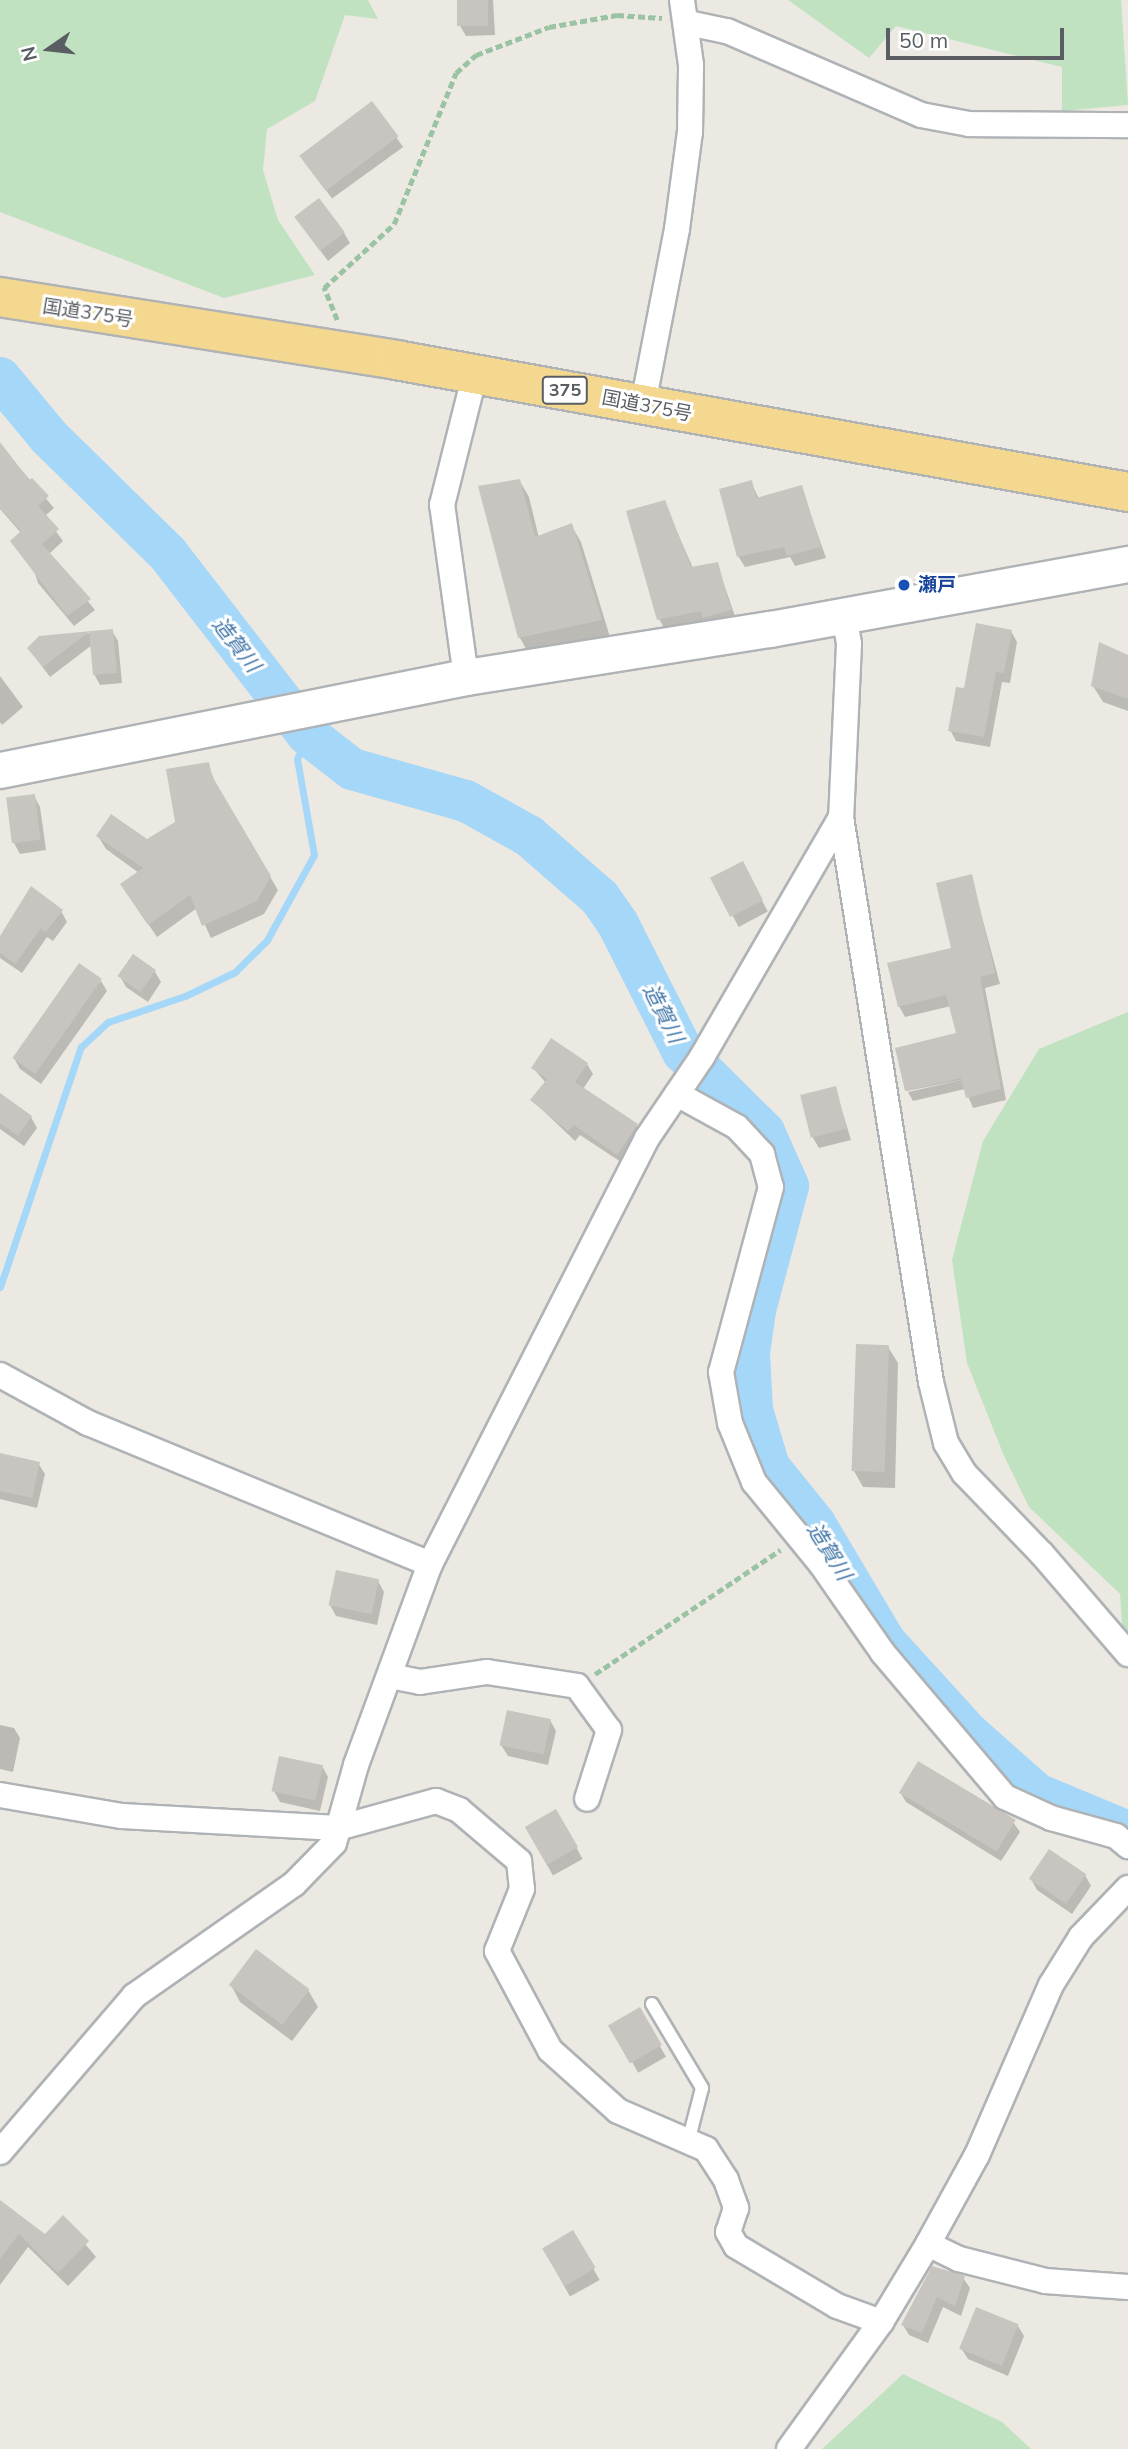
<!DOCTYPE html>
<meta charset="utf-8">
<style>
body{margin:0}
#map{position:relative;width:1128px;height:2449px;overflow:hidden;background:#ece9e2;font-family:Mulish,"Noto Sans JP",sans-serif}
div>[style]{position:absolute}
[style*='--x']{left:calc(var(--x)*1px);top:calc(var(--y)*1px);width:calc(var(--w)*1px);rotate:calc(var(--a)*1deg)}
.green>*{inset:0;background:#c1e2c0}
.shadow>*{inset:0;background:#0003;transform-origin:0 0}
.stream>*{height:7px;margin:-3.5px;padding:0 3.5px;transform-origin:3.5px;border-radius:3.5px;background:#a5d7f9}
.river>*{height:42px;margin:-21px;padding:0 21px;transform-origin:21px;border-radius:21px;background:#a5d7f9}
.building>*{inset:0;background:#c8c4bf;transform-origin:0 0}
.path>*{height:4.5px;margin-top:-2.25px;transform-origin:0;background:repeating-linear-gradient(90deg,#9ac3a4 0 7px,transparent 0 10.5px)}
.roads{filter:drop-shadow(2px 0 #afb3b6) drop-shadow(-2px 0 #afb3b6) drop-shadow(0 2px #afb3b6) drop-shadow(0 -2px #afb3b6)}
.lane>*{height:12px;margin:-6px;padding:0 6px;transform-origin:6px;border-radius:6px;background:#fff}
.street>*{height:24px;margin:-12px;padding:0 12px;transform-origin:12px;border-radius:12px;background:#fff}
.secondary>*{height:35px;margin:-17.5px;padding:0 17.5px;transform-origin:17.5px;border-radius:17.5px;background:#fff}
.highway>*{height:38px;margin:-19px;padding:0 19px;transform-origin:19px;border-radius:19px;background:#f5d890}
.dots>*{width:19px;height:19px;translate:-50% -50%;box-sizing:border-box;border:4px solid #fff;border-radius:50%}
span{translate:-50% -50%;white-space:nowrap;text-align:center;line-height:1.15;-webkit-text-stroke:6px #fff;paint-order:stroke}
.shield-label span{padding:2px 5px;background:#fff;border:2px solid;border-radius:5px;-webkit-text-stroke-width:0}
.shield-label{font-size:18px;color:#5a5e62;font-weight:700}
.street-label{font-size:19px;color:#5a5e62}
.transit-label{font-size:19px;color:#164399;font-weight:700}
.left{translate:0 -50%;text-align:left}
.water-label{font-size:21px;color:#4478a9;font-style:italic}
.north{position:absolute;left:14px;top:14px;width:70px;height:70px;-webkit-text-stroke:5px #fff;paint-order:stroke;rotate:256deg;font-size:19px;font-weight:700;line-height:28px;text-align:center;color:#5a5e62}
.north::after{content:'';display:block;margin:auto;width:24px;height:32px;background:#5a5e62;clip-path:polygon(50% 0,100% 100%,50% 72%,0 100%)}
.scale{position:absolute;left:886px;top:28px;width:178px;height:32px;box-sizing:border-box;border:4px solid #5a5e62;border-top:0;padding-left:9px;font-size:21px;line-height:24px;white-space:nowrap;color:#5a5e62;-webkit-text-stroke:5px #fff;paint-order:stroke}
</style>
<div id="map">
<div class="green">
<i style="clip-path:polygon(0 0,368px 0,378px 19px,345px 15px,315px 101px,267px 129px,263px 170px,278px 220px,315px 275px,224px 298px,0 212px)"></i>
<i style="clip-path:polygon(788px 0,1121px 0,1128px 105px,1062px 111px,1062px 67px,896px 26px,869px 58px)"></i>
<i style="clip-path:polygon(1128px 1012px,1128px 1658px,1124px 1654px,1120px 1594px,1029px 1507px,1004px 1456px,967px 1363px,952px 1260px,983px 1141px,1039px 1049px)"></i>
<i style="clip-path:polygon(903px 2374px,1002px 2422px,1031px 2449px,822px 2449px)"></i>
</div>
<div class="shadow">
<i style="clip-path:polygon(459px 0,493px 0,495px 35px,466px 36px,460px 26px)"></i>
<i style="left:372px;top:104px;width:53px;height:88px;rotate:54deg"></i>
<i style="clip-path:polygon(296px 218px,344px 233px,350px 243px,328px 261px)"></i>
<i style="clip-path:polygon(0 445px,54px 508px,45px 516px,63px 541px,49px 554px,95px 610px,74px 626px,38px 583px,34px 570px,12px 541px,21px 533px,0 509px)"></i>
<i style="clip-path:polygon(519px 480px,529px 497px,539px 538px,571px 525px,581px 542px,610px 637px,529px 654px,520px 638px)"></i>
<i style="clip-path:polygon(751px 482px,759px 499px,801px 487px,826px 558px,795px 566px,790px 557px,745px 567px,738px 556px)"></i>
<i style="clip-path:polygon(664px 502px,693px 568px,717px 564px,738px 625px,668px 634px,659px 619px)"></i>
<i style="clip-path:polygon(112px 631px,118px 641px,122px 683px,100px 685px,94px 674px,92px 645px,50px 677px,29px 649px,40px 638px)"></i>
<i style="clip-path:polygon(1011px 631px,1017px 642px,1010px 683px,1002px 682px,990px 747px,956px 741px,950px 730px,965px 690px)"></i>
<i style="clip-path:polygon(1128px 657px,1128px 711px,1103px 702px,1093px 686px)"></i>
<i style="clip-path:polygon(0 676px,23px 707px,2px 725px,0 722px)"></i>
<i style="clip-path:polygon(208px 764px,218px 790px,278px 890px,264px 914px,211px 938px,197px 908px,157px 937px,130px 897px,139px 873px,106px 849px,98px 836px,147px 841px,177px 822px)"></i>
<i style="clip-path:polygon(34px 796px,40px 807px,46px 850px,20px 854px,14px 843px)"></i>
<i style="left:742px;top:863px;width:55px;height:33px;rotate:62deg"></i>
<i style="clip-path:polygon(971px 876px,1000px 984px,985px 988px,1006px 1100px,973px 1108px,965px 1089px,913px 1101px,908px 1092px,970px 1078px,907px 1091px,897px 1049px,958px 1035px,951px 1006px,905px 1017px,899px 1006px,953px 949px)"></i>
<i style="clip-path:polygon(61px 911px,67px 922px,53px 941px,47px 937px,22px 973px,0 958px,0 938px)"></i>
<i style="clip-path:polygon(133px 956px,155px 972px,161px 982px,148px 1002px,126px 987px,120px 976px)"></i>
<i style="clip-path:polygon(101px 981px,107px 991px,41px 1084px,20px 1069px,14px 1058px)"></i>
<i style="clip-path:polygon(587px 1064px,593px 1074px,583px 1089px,636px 1125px,642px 1136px,624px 1164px,580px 1135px,575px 1141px,532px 1100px,546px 1083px,533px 1068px)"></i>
<i style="clip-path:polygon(835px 1088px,851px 1140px,819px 1148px,813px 1138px)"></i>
<i style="clip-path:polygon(0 1095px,31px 1117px,37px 1128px,24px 1146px,0 1129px)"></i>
<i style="clip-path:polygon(888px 1347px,898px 1363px,895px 1488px,863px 1487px,854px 1471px)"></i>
<i style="clip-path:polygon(0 1455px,38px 1463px,45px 1474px,37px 1508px,0 1499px)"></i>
<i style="clip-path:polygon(378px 1581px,384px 1592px,377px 1625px,336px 1616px,330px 1605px)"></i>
<i style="clip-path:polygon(550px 1720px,556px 1731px,548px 1765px,508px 1756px,501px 1745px)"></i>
<i style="clip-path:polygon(0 1725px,14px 1728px,20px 1738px,13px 1772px,0 1769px)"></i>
<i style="clip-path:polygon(322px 1766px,328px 1777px,320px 1811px,280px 1802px,274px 1791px)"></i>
<i style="clip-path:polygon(900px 1792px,1013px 1822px,1020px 1832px,1001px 1861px,906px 1802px)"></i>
<i style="left:556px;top:1811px;width:55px;height:34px;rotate:61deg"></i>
<i style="clip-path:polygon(1085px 1875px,1091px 1886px,1072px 1914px,1037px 1890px,1031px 1879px)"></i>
<i style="clip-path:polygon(231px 1985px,308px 1990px,318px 2007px,292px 2041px,240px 2002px)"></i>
<i style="left:639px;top:2010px;width:54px;height:32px;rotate:60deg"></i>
<i style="clip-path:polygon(0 2202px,45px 2236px,63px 2218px,96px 2257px,68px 2286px,28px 2247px,0 2285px)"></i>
<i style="left:573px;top:2232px;width:55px;height:34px;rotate:61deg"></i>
<i style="clip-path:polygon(933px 2268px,963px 2278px,970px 2288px,961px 2316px,943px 2307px,928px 2343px,909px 2335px,903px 2325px)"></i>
<i style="clip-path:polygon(1018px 2326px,1024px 2336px,1008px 2376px,968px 2359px,961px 2348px)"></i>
</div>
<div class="stream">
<i style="--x:0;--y:1287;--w:253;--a:-71.4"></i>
<i style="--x:81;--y:1047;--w:37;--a:-43"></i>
<i style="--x:108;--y:1022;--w:81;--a:-18.7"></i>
<i style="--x:185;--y:996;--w:55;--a:-25.6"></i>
<i style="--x:235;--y:972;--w:45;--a:-45"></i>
<i style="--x:267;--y:940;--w:97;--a:-61.1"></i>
<i style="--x:314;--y:855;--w:97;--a:-100"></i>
<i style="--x:297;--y:759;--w:27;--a:-68"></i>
</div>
<div class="river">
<i style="--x:0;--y:378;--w:77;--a:50.3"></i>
<i style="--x:49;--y:437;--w:167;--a:44.5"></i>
<i style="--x:168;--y:554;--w:227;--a:52.3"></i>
<i style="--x:307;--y:734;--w:57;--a:37.9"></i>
<i style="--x:352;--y:769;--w:118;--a:15.7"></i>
<i style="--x:466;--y:801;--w:72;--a:29.1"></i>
<i style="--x:529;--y:836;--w:94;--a:41.1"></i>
<i style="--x:600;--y:898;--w:32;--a:55"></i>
<i style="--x:618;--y:924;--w:144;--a:63.1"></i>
<i style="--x:683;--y:1052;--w:114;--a:44.6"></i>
<i style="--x:764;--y:1132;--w:59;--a:66"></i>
<i style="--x:788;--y:1186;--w:128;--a:104.9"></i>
<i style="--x:755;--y:1310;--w:43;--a:97.9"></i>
<i style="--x:749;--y:1353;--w:57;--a:87"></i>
<i style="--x:752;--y:1410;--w:59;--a:73.4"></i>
<i style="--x:769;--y:1467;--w:73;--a:51.1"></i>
<i style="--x:815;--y:1524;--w:137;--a:59.3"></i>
<i style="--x:885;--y:1642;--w:123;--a:47.6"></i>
<i style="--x:968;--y:1733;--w:92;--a:41.5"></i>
<i style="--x:1037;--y:1794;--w:99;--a:22.7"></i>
</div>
<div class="building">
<i style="left:457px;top:0;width:31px;height:26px"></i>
<i style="left:372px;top:101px;width:44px;height:91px;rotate:53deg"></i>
<i style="left:319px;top:198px;width:43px;height:31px;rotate:53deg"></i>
<i style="clip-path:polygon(0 442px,29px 480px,32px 478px,49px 496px,38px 506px,59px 529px,42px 544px,91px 599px,67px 616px,10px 541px,21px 531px,0 508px)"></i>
<i style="clip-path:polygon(520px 479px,535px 537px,572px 523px,602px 620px,518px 638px,478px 486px)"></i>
<i style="clip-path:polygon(752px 480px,756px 498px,802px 485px,821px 547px,787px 556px,784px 547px,737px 557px,719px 489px)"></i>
<i style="clip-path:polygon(665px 500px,691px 567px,718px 562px,731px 610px,703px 618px,701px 611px,657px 620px,626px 511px)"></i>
<i style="clip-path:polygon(976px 623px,1012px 630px,1004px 673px,996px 672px,984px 737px,948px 731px,956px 687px,964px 688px)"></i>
<i style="clip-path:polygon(113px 629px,117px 673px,93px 675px,89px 632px,43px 667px,27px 648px,39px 636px)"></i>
<i style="clip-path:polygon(1099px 642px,1128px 655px,1128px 699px,1091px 686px)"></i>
<i style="clip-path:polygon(209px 762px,212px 776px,271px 876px,257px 901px,202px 926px,190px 895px,148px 925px,120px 884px,143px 868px,96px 836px,111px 814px,147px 839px,175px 822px,166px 769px)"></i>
<i style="left:35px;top:794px;width:46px;height:29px;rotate:83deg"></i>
<i style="left:743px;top:861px;width:44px;height:37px;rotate:63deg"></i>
<i style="clip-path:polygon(972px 874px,995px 973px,980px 977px,1001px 1089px,966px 1098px,961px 1078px,905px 1091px,895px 1048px,956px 1033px,946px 995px,898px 1007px,887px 963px,951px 948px,936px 883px)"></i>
<i style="clip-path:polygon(31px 886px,63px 910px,46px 932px,41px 928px,15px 964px,0 953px,0 936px)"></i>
<i style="left:133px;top:954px;width:28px;height:27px;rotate:35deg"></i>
<i style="left:79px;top:963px;width:28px;height:116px;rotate:35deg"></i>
<i style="clip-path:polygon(551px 1038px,588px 1063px,575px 1082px,638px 1124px,617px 1155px,574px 1125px,568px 1131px,530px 1100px,547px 1079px,531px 1068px)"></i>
<i style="left:836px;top:1086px;width:44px;height:37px;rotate:76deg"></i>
<i style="clip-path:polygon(0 1093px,32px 1116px,18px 1136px,0 1123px)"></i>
<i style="left:856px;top:1344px;width:33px;height:127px;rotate:2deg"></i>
<i style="clip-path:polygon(0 1453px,40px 1462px,32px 1498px,0 1491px)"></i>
<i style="left:336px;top:1570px;width:44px;height:36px;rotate:12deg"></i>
<i style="left:507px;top:1710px;width:45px;height:36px;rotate:12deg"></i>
<i style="left:279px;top:1756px;width:45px;height:36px;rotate:12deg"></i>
<i style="left:918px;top:1761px;width:114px;height:37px;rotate:31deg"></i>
<i style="left:556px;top:1809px;width:44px;height:36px;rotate:60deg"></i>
<i style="left:1049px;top:1849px;width:45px;height:36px;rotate:34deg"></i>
<i style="left:256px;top:1949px;width:67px;height:45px;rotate:37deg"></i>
<i style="left:640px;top:2007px;width:44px;height:37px;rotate:60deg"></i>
<i style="clip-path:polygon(0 2200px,45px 2234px,63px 2215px,89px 2241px,58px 2273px,19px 2234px,0 2259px)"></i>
<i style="left:573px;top:2230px;width:44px;height:36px;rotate:59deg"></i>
<i style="clip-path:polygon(932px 2266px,965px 2276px,955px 2306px,937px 2297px,922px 2333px,901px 2325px)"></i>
<i style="left:976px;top:2307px;width:46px;height:45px;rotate:22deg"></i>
</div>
<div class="path">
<i style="--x:337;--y:320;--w:35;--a:-112"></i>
<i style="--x:324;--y:288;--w:95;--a:-42.4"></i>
<i style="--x:394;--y:224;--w:163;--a:-67.7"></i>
<i style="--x:456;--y:73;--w:27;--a:-42"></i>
<i style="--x:476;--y:55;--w:78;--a:-21"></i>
<i style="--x:549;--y:27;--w:69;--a:-10"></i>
<i style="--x:617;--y:15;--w:45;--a:3.8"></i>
<i style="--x:595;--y:1674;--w:223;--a:-33.8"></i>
</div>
<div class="roads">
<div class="lane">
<i style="--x:652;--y:2004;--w:98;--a:59.2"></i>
<i style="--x:702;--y:2088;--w:56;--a:104.5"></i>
</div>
<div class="street">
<i style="--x:688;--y:23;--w:40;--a:12"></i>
<i style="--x:727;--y:31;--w:211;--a:23.4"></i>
<i style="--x:921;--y:115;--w:49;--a:10.6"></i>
<i style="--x:969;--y:124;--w:159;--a:0.4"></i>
<i style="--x:643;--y:404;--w:178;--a:-79"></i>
<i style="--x:677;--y:229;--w:98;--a:-82.4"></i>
<i style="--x:690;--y:132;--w:67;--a:-89.1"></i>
<i style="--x:691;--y:65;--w:66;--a:-97.9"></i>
<i style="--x:844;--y:615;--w:29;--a:80"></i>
<i style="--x:849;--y:644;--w:173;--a:92.6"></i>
<i style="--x:841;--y:817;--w:572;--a:80.95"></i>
<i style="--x:931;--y:1382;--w:63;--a:76.2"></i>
<i style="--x:946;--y:1443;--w:35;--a:59"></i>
<i style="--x:964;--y:1473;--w:112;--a:46.1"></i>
<i style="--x:1042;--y:1554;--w:132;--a:49.3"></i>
<i style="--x:466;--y:677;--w:174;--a:-97.9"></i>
<i style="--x:442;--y:505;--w:135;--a:-75.9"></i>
<i style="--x:677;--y:1094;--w:68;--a:28.8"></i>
<i style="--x:737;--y:1127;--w:37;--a:47"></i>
<i style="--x:762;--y:1154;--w:34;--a:75"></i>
<i style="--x:771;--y:1187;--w:192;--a:105.1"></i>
<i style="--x:721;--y:1372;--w:52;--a:80"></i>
<i style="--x:730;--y:1423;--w:64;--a:67.9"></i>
<i style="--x:754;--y:1482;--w:106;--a:50.7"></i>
<i style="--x:821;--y:1564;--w:108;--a:55.1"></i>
<i style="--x:883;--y:1653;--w:189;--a:49.7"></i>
<i style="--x:1005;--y:1797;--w:51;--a:24.5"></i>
<i style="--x:1051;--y:1818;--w:67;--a:15.5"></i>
<i style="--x:1116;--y:1836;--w:16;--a:40"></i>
<i style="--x:0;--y:1375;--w:100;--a:28.6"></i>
<i style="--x:88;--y:1423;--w:370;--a:22.4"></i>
<i style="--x:390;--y:1676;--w:31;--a:11"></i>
<i style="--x:420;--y:1682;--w:68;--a:-8.5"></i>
<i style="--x:487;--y:1672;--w:91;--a:8.8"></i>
<i style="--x:577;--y:1686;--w:54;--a:54"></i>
<i style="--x:609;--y:1730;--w:72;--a:107.7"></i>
<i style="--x:0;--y:1795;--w:124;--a:9.8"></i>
<i style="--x:122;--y:1816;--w:216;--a:3.2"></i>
<i style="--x:338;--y:1828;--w:102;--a:-15.4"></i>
<i style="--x:436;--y:1801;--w:25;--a:21"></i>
<i style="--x:459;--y:1810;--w:79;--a:40.4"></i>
<i style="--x:519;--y:1861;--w:28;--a:84"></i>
<i style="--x:522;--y:1889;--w:67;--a:112"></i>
<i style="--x:497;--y:1951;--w:112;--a:61.8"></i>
<i style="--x:550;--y:2050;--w:91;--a:41.9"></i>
<i style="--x:618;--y:2111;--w:96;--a:23.4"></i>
<i style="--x:706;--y:2149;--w:37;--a:57"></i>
<i style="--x:726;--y:2180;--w:30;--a:70"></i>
<i style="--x:736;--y:2208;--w:25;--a:108"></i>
<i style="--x:728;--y:2232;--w:16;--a:60"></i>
<i style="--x:736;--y:2246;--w:117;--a:30.7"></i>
<i style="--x:837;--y:2306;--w:47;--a:20"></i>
<i style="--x:0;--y:2152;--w:206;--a:-49.3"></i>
<i style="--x:134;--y:1996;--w:195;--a:-35"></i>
<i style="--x:294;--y:1884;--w:57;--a:-45.7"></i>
<i style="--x:334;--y:1843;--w:81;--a:-74.2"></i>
<i style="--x:356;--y:1765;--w:214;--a:-69.8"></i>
<i style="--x:430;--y:1564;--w:478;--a:-63"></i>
<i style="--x:647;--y:1138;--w:98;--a:-55.8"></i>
<i style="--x:702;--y:1057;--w:277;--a:-59.9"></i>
<i style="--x:928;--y:2244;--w:34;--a:26"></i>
<i style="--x:959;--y:2259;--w:89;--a:14.3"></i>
<i style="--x:1045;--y:2281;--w:83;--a:4.1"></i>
<i style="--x:789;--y:2449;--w:157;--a:-54.1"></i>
<i style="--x:881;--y:2322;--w:91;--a:-58.9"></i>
<i style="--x:928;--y:2244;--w:102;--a:-61.2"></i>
<i style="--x:977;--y:2155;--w:185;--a:-66.5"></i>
<i style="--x:1051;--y:1985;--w:57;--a:-58"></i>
<i style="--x:1081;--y:1937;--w:68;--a:-46.2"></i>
</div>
<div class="secondary">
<i style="--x:0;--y:770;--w:475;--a:-11.3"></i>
<i style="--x:466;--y:677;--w:308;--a:-9"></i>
<i style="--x:770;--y:629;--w:364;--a:-10.3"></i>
</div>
<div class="highway">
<i style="--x:0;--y:297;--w:401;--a:9"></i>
<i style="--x:396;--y:360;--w:744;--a:10.22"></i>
</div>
</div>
<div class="dots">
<i style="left:904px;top:585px;background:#1a4fb4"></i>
</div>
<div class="shield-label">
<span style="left:565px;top:390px">375</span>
</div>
<div class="street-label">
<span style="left:88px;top:313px;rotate:9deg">国道375号</span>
<span style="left:647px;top:406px;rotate:11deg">国道375号</span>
</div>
<div class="transit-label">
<span class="left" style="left:918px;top:585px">瀬戸</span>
</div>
<div class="water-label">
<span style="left:237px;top:644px;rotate:52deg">造賀川</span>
<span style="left:664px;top:1013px;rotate:63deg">造賀川</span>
<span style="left:830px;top:1551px;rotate:58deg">造賀川</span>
</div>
<div class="north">N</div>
<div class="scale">50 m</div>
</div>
